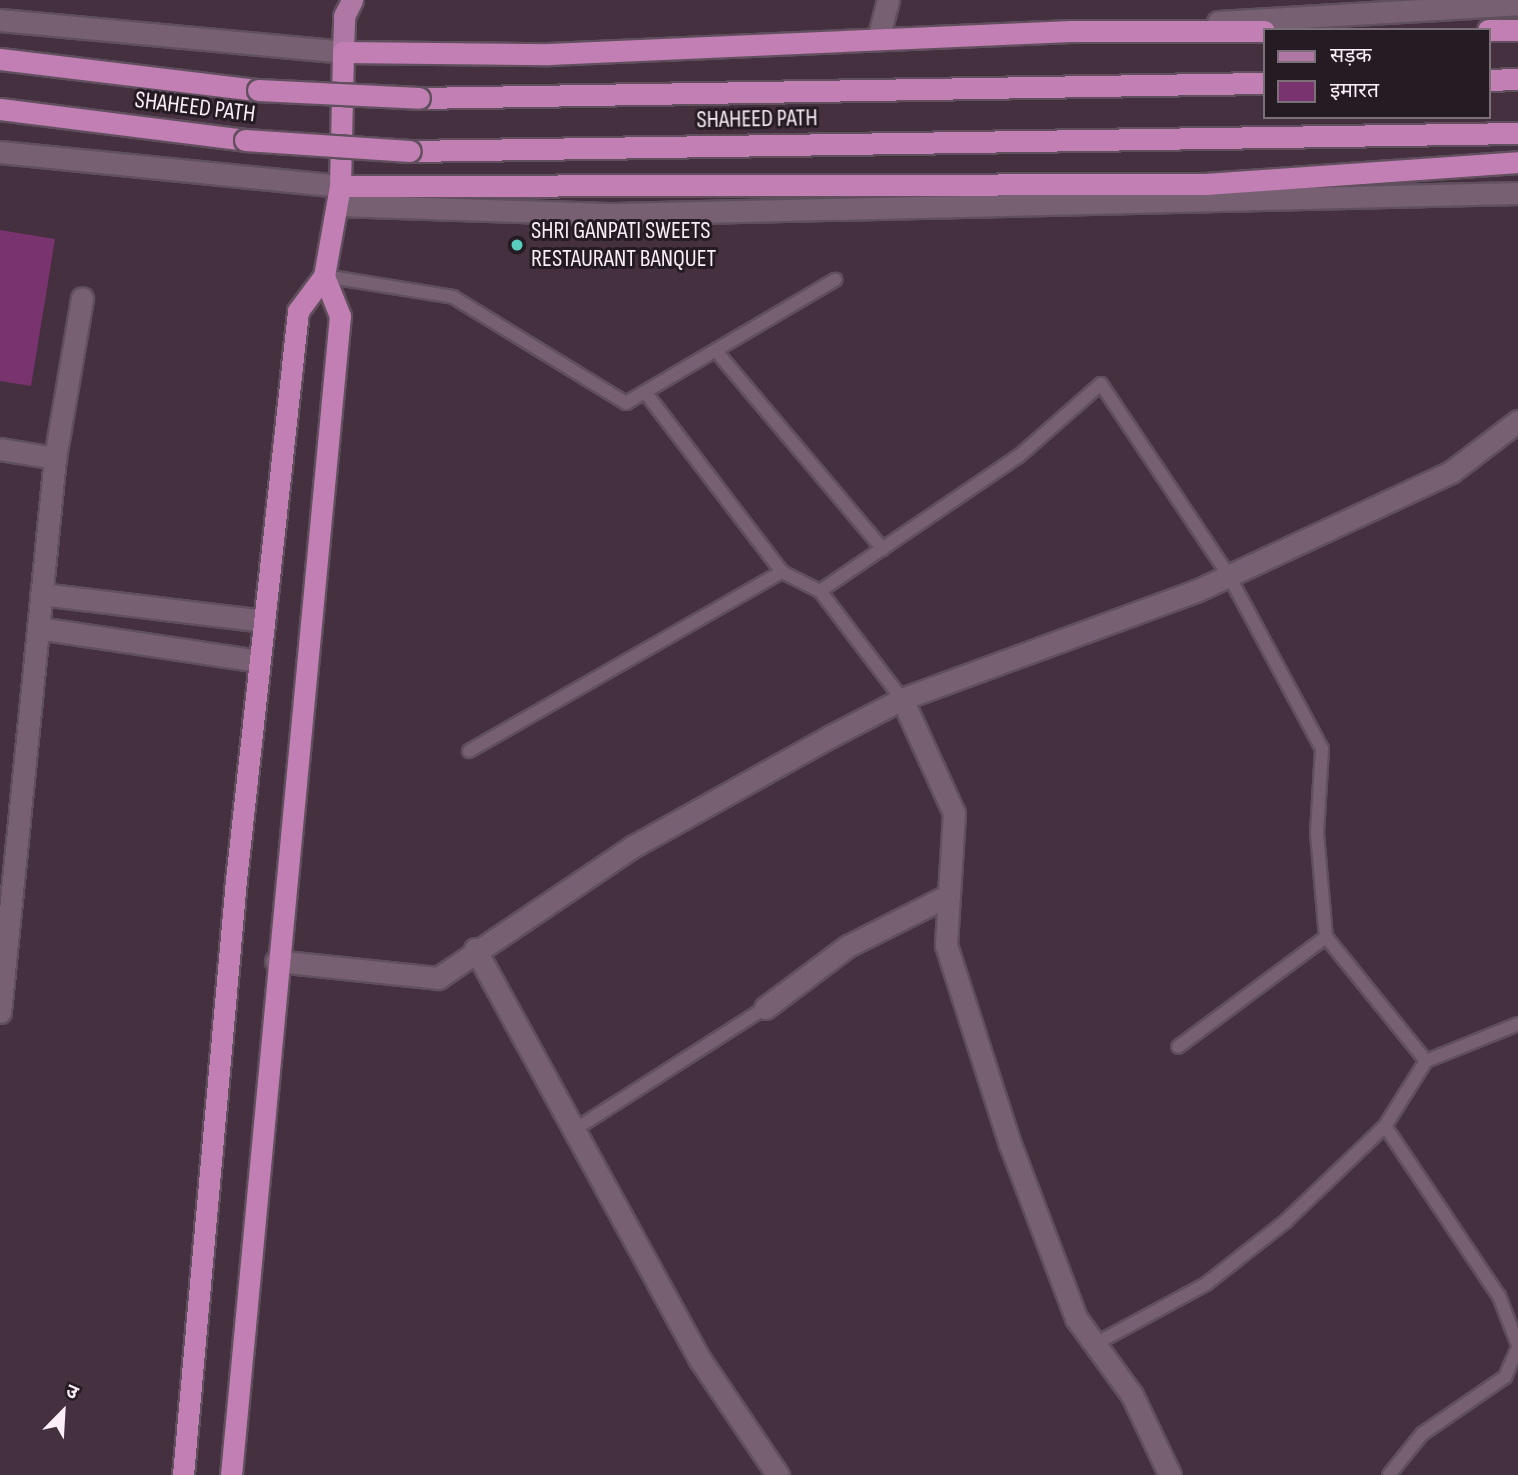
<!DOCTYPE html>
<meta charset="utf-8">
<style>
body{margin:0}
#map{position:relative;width:1518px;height:1475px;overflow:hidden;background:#453040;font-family:"Sofia Sans Condensed","Noto Sans Devanagari",sans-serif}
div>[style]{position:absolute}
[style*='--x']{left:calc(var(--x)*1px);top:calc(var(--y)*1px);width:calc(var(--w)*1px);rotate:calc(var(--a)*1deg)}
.building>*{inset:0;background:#79336e}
.roads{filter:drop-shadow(2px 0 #604f5d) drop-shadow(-2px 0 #604f5d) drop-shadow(0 2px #604f5d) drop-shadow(0 -2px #604f5d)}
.service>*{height:12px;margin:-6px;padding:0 6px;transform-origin:6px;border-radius:6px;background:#776071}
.minor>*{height:21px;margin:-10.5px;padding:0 10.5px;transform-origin:10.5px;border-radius:10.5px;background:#776071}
.tertiary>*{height:21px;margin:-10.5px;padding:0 10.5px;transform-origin:10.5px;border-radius:10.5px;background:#776071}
.primary>*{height:21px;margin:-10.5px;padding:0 10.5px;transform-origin:10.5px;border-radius:10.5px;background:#af77a3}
.trunk>*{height:21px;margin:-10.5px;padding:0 10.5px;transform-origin:10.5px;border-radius:10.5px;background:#c27fb4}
.bridges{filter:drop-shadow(2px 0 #604f5d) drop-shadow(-2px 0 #604f5d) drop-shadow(0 2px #604f5d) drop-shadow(0 -2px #604f5d)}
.trunk-bridge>*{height:21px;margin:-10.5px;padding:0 10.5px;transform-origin:10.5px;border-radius:10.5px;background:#c27fb4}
.dots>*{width:19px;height:19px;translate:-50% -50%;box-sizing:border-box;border:4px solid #251b23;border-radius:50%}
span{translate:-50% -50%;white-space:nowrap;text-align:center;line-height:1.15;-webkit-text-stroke:6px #251b23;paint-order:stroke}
.street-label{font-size:24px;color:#fbeef8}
.poi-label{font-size:24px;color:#fbeef8}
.left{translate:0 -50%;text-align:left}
.legend{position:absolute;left:1263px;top:28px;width:228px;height:91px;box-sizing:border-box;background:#251b23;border:2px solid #7b6f78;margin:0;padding:9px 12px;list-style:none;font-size:21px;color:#fbeef8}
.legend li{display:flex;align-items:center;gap:14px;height:35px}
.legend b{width:35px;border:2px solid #7b6f78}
.north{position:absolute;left:28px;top:1377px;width:70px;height:70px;-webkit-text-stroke:5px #251b23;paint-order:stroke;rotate:24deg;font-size:19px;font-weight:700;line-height:28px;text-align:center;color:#fbeef8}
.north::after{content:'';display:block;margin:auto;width:24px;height:32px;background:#fbeef8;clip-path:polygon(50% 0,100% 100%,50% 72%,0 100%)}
</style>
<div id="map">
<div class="building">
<i style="clip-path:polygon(0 230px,55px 239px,31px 386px,0 381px)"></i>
</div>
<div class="roads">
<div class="service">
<i style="--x:324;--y:276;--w:131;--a:9.2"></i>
<i style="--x:453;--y:297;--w:203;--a:31.5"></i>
<i style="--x:626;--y:403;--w:243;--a:-30.5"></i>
<i style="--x:716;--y:351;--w:259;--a:49.9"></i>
<i style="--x:645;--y:392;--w:226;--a:52.7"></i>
<i style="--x:782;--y:572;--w:42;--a:26.6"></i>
<i style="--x:820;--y:591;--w:136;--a:52.8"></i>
<i style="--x:820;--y:591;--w:240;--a:-34.2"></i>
<i style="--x:1019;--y:456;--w:109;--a:-41.3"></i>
<i style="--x:1101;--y:384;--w:231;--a:56.3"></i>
<i style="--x:1229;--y:576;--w:196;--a:61.7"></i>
<i style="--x:1322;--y:749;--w:84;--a:93.4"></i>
<i style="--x:1317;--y:833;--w:104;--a:85.1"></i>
<i style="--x:1326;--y:937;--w:184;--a:143.4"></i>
<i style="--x:469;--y:751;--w:361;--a:-29.8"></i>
<i style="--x:1326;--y:937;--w:159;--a:51.1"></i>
<i style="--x:1426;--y:1061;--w:99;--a:-21.9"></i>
<i style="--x:1385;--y:1126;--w:205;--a:56.2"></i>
<i style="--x:1499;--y:1296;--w:53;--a:68.8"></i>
<i style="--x:574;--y:1130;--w:227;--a:-32.6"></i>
<i style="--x:1095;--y:1344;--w:126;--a:-28.4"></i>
<i style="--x:1206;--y:1284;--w:102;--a:-38.2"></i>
<i style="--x:1286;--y:1221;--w:137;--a:-43.8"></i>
<i style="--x:1385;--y:1126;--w:77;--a:-57.8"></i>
<i style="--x:1389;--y:1475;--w:53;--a:-51.2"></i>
<i style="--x:1422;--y:1434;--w:101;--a:-34.5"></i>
<i style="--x:1505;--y:1377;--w:32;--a:-66"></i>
</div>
<div class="minor">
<i style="--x:1218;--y:22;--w:301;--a:-3.4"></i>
<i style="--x:878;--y:39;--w:40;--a:-75.6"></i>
<i style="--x:337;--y:205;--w:278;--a:1.9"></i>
<i style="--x:615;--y:214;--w:903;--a:-1.33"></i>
<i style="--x:0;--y:449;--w:56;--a:9.3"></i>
<i style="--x:41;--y:594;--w:225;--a:6.9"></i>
<i style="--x:38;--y:628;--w:224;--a:8.5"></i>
<i style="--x:902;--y:699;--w:125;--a:65.5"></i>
<i style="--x:954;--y:813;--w:132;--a:93.5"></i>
<i style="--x:946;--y:945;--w:209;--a:72.2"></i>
<i style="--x:1010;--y:1144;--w:186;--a:69.2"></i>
<i style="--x:1076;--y:1318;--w:95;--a:54"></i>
<i style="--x:1132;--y:1395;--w:89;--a:64.6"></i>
<i style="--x:475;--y:949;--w:470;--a:61.3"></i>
<i style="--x:701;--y:1361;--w:138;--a:56"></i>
<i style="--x:276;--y:961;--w:163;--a:6"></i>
<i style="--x:438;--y:978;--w:236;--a:-34"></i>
<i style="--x:634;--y:846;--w:226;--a:-29.2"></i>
<i style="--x:831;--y:736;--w:80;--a:-27.5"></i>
<i style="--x:902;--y:699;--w:313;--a:-20.2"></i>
<i style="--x:1196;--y:591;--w:281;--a:-25"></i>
<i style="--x:1451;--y:472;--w:84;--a:-37.3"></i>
<i style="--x:765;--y:1008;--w:104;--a:-36.8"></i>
<i style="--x:848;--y:946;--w:113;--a:-26.8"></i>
<i style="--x:0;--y:1012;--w:557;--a:-84.33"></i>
<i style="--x:55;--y:458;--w:162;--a:-80.4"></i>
</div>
<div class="tertiary">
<i style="--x:0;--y:20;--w:344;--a:5.3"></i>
<i style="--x:0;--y:152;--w:342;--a:5.7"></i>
</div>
<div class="primary">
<i style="--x:343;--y:52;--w:36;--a:-88"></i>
<i style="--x:344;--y:16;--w:18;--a:-63"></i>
</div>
<div class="trunk">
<i style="--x:1488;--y:30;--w:30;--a:0"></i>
<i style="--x:0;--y:59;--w:260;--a:6.9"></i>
<i style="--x:1488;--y:80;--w:30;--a:-2"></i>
<i style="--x:419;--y:98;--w:845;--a:-1.02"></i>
<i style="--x:0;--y:109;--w:247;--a:7.2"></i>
<i style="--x:410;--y:151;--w:1108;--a:-0.93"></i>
<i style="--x:340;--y:186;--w:865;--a:-0.13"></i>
<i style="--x:1205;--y:184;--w:314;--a:-4"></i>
<i style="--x:183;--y:1475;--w:597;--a:-84.91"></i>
<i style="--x:236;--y:880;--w:572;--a:-83.78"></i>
<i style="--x:298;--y:311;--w:44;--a:-53.4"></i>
<i style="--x:324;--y:276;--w:91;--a:-79.9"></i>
<i style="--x:340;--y:186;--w:134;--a:-88.7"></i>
<i style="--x:343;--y:52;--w:206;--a:0.6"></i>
<i style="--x:549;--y:54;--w:522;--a:-2.53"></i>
<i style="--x:1070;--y:31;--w:194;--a:0"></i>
<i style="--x:231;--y:1475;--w:1164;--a:-84.63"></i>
<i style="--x:340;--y:316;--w:43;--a:-111.8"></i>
</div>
</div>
<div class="bridges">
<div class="trunk-bridge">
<i style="--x:258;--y:90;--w:161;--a:2.8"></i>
<i style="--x:245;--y:140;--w:165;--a:3.8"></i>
</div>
</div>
<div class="dots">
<i style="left:517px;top:245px;background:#58cebf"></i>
</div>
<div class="street-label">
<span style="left:195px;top:107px;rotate:7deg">SHAHEED PATH</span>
<span style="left:757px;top:119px;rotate:-1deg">SHAHEED PATH</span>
</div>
<div class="poi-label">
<span class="left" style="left:531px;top:245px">SHRI GANPATI SWEETS<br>RESTAURANT BANQUET</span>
</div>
<ul class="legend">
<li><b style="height:9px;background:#af77a3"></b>सड़क</li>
<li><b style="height:19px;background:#79336e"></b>इमारत</li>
</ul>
<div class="north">उ</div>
</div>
